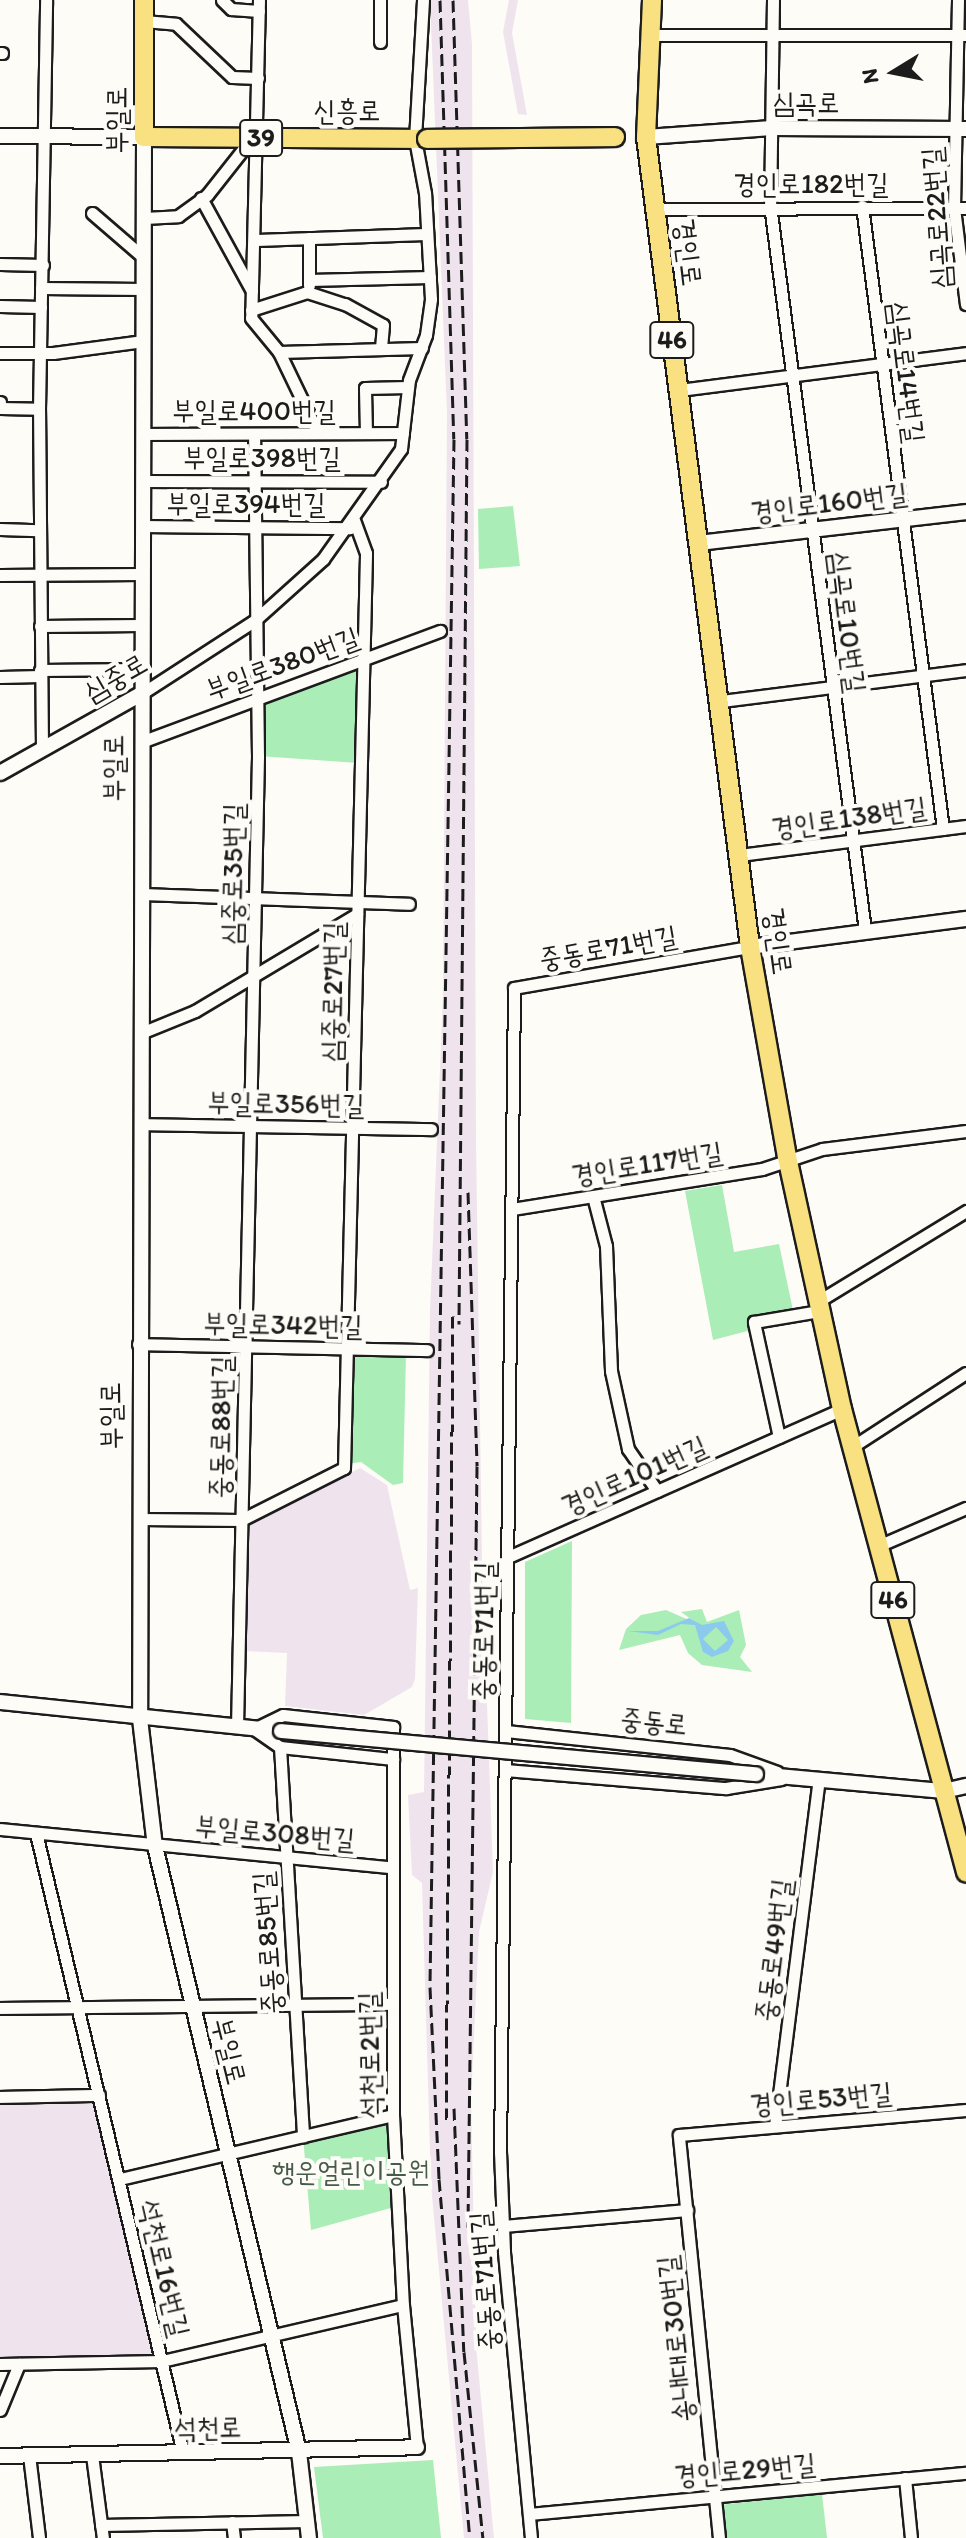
<!DOCTYPE html>
<meta charset="utf-8">
<style>
body{margin:0}
#map{position:relative;width:966px;height:2538px;overflow:hidden;background:#fdfcf7;font-family:Itim,"Poor Story",sans-serif}
div>[style]{position:absolute}
[style*='--x']{left:calc(var(--x)*1px);top:calc(var(--y)*1px);width:calc(var(--w)*1px);rotate:calc(var(--a)*1deg)}
.built>*{inset:0;background:#efe4ed}
.green>*{inset:0;background:#aaedb7}
.water>*{inset:0;background:#8ccaed}
.roads{filter:drop-shadow(2px 0 #1c1c1c) drop-shadow(-2px 0 #1c1c1c) drop-shadow(0 2px #1c1c1c) drop-shadow(0 -2px #1c1c1c)}
.minor>*{height:11px;margin:-5.5px;padding:0 5.5px;transform-origin:5.5px;border-radius:5.5px;background:#fdfcf7}
.tertiary>*{height:14px;margin:-7px;padding:0 7px;transform-origin:7px;border-radius:7px;background:#fdfcf7}
.primary>*{height:18px;margin:-9px;padding:0 9px;transform-origin:9px;border-radius:9px;background:#f9e181}
.rail>*{height:3px;margin-top:-1.5px;transform-origin:0;background:repeating-linear-gradient(90deg,#1c1c1c 0 12px,transparent 0 18px)}
.bridges{filter:drop-shadow(2px 0 #1c1c1c) drop-shadow(-2px 0 #1c1c1c) drop-shadow(0 2px #1c1c1c) drop-shadow(0 -2px #1c1c1c)}
.tertiary-bridge>*{height:14px;margin:-7px;padding:0 7px;transform-origin:7px;border-radius:7px;background:#fdfcf7}
.primary-bridge>*{height:18px;margin:-9px;padding:0 9px;transform-origin:9px;border-radius:9px;background:#f9e181}
span{translate:-50% -50%;white-space:nowrap;text-align:center;line-height:1.15;-webkit-text-stroke:8px #fdfcf7;paint-order:stroke}
.shield-label span{padding:2px 6px;background:#fdfcf7;border:2px solid;border-radius:6px;-webkit-text-stroke-width:0}
.shield-label{font-size:26px;color:#1c1c1c;font-weight:700}
.street-label{font-size:28px;color:#1c1c1c}
.park-label{font-size:28px;color:#475b4a}
.north{position:absolute;left:854px;top:32px;width:80px;height:80px;-webkit-text-stroke:6px #fdfcf7;paint-order:stroke;rotate:260deg;font-size:22px;font-weight:700;line-height:32px;text-align:center;color:#1c1c1c}
.north::after{content:'';display:block;margin:auto;width:28px;height:36px;background:#1c1c1c;clip-path:polygon(50% 0,100% 100%,50% 72%,0 100%)}
</style>
<div id="map">
<div class="built">
<i style="clip-path:polygon(430px 0,468px 0,472px 44px,476px 1139px,482px 1562px,493px 1872px,479px 1932px,471px 2098px,476px 2345px,494px 2538px,464px 2538px,431px 2185px,422px 1883px,412px 1875px,408px 1795px,424px 1792px,430px 1312px,443px 995px,447px 413px)"></i>
<i style="clip-path:polygon(509px 0,518px 0,512px 33px,527px 115px,518px 114px,503px 32px)"></i>
<i style="clip-path:polygon(360px 1468px,387px 1485px,410px 1590px,418px 1588px,415px 1679px,412px 1687px,364px 1715px,285px 1706px,287px 1653px,244px 1651px,244px 1533px,249px 1523px)"></i>
<i style="clip-path:polygon(99px 2095px,162px 2361px,0 2364px,0 2097px)"></i>
</div>
<div class="green">
<i style="clip-path:polygon(513px 506px,520px 566px,479px 569px,478px 509px)"></i>
<i style="clip-path:polygon(363px 658px,358px 763px,259px 756px,259px 697px)"></i>
<i style="clip-path:polygon(722px 1185px,734px 1252px,779px 1244px,794px 1315px,755px 1322px,755px 1329px,713px 1340px,685px 1191px)"></i>
<i style="clip-path:polygon(350px 1351px,406px 1353px,403px 1483px,393px 1485px,361px 1462px,347px 1464px)"></i>
<i style="clip-path:polygon(572px 1541px,571px 1723px,525px 1719px,525px 1562px)"></i>
<i style="clip-path:polygon(702px 1609px,707px 1622px,739px 1610px,746px 1645px,740px 1657px,752px 1672px,702px 1665px,688px 1653px,680px 1635px,619px 1650px,626px 1629px,641px 1615px,666px 1610px,698px 1624px,681px 1612px)"></i>
<i style="clip-path:polygon(393px 2115px,398px 2206px,311px 2230px,303px 2136px)"></i>
<i style="clip-path:polygon(433px 2460px,441px 2538px,323px 2538px,314px 2467px)"></i>
<i style="clip-path:polygon(822px 2494px,827px 2538px,722px 2538px,719px 2505px)"></i>
</div>
<div class="water">
<i style="clip-path:polygon(evenodd,689px 1618px,702px 1625px,724px 1621px,734px 1641px,728px 1651px,712px 1657px,703px 1652px,695px 1625px,681px 1624px,658px 1635px,628px 1631px,658px 1631px,689px 1618px,716px 1627px,728px 1640px,715px 1651px,703px 1639px,716px 1627px)"></i>
</div>
<div class="roads">
<div class="minor">
<i style="--x:222;--y:0;--w:13;--a:45"></i>
<i style="--x:231;--y:9;--w:28;--a:4"></i>
<i style="--x:259;--y:0;--w:318;--a:91.4"></i>
<i style="--x:251;--y:318;--w:44;--a:50.5"></i>
<i style="--x:279;--y:352;--w:90;--a:64.3"></i>
<i style="--x:773;--y:0;--w:205;--a:90.8"></i>
<i style="--x:770;--y:205;--w:732;--a:82.54"></i>
<i style="--x:958;--y:0;--w:208;--a:91.1"></i>
<i style="--x:954;--y:208;--w:97;--a:82.9"></i>
<i style="--x:144;--y:21;--w:32;--a:5"></i>
<i style="--x:176;--y:24;--w:77;--a:43.4"></i>
<i style="--x:232;--y:77;--w:26;--a:2"></i>
<i style="--x:650;--y:35;--w:316;--a:0"></i>
<i style="--x:380;--y:42;--w:42;--a:-90"></i>
<i style="--x:0;--y:53;--w:2;--a:0"></i>
<i style="--x:201;--y:198;--w:106;--a:61.3"></i>
<i style="--x:862;--y:206;--w:628;--a:82.59"></i>
<i style="--x:655;--y:209;--w:311;--a:-0.2"></i>
<i style="--x:92;--y:213;--w:67;--a:40.8"></i>
<i style="--x:144;--y:218;--w:34;--a:-3"></i>
<i style="--x:178;--y:216;--w:36;--a:-36"></i>
<i style="--x:207;--y:195;--w:73;--a:-51.7"></i>
<i style="--x:309;--y:238;--w:47;--a:90"></i>
<i style="--x:255;--y:240;--w:172;--a:-2"></i>
<i style="--x:0;--y:264;--w:43;--a:1.3"></i>
<i style="--x:309;--y:280;--w:121;--a:-1.4"></i>
<i style="--x:41;--y:288;--w:102;--a:0.6"></i>
<i style="--x:0;--y:306;--w:41;--a:1.4"></i>
<i style="--x:251;--y:310;--w:59;--a:-17.8"></i>
<i style="--x:307;--y:292;--w:40;--a:18"></i>
<i style="--x:345;--y:304;--w:43;--a:28.9"></i>
<i style="--x:383;--y:325;--w:21;--a:95"></i>
<i style="--x:279;--y:352;--w:143;--a:-1.6"></i>
<i style="--x:0;--y:353;--w:53;--a:0"></i>
<i style="--x:53;--y:353;--w:91;--a:-7.6"></i>
<i style="--x:679;--y:390;--w:289;--a:-7.3"></i>
<i style="--x:0;--y:402;--w:6;--a:90"></i>
<i style="--x:0;--y:408;--w:39;--a:1"></i>
<i style="--x:366;--y:433;--w:45;--a:-91.3"></i>
<i style="--x:365;--y:388;--w:43;--a:-1.3"></i>
<i style="--x:142;--y:434;--w:261;--a:-0.2"></i>
<i style="--x:142;--y:481;--w:239;--a:0.2"></i>
<i style="--x:142;--y:526;--w:208;--a:0.6"></i>
<i style="--x:0;--y:529;--w:38;--a:2"></i>
<i style="--x:0;--y:575;--w:141;--a:-0.4"></i>
<i style="--x:40;--y:626;--w:101;--a:-0.6"></i>
<i style="--x:40;--y:670;--w:101;--a:-0.6"></i>
<i style="--x:0;--y:677;--w:40;--a:-1.4"></i>
<i style="--x:141;--y:694;--w:135;--a:-32.9"></i>
<i style="--x:254;--y:621;--w:93;--a:-41.9"></i>
<i style="--x:323;--y:559;--w:135;--a:-54.7"></i>
<i style="--x:401;--y:449;--w:69;--a:-83.4"></i>
<i style="--x:409;--y:380;--w:48;--a:-69.3"></i>
<i style="--x:426;--y:335;--w:36;--a:-82"></i>
<i style="--x:431;--y:299;--w:106;--a:-93.2"></i>
<i style="--x:425;--y:193;--w:55;--a:-100.5"></i>
<i style="--x:415;--y:139;--w:139;--a:-86.7"></i>
<i style="--x:721;--y:701;--w:247;--a:-7.2"></i>
<i style="--x:141;--y:742;--w:319;--a:-20.4"></i>
<i style="--x:42;--y:748;--w:339;--a:-90.5"></i>
<i style="--x:39;--y:409;--w:409;--a:-89"></i>
<i style="--x:739;--y:855;--w:229;--a:-7.3"></i>
<i style="--x:141;--y:894;--w:268;--a:2.1"></i>
<i style="--x:141;--y:1033;--w:58;--a:-22.2"></i>
<i style="--x:195;--y:1011;--w:189;--a:-30.9"></i>
<i style="--x:140;--y:1124;--w:291;--a:1"></i>
<i style="--x:593;--y:1196;--w:52;--a:75.4"></i>
<i style="--x:606;--y:1246;--w:125;--a:87.7"></i>
<i style="--x:611;--y:1371;--w:80;--a:77.7"></i>
<i style="--x:628;--y:1449;--w:51;--a:55.4"></i>
<i style="--x:512;--y:1209;--w:253;--a:-9.1"></i>
<i style="--x:762;--y:1169;--w:63;--a:-18.4"></i>
<i style="--x:822;--y:1149;--w:145;--a:-7.1"></i>
<i style="--x:817;--y:1302;--w:175;--a:-31.4"></i>
<i style="--x:138;--y:1344;--w:289;--a:1.2"></i>
<i style="--x:779;--y:1437;--w:118;--a:-102.3"></i>
<i style="--x:754;--y:1322;--w:66;--a:-9.6"></i>
<i style="--x:852;--y:1447;--w:136;--a:-33"></i>
<i style="--x:140;--y:1519;--w:101;--a:0.6"></i>
<i style="--x:241;--y:1520;--w:115;--a:-26.8"></i>
<i style="--x:344;--y:1468;--w:915;--a:-88.62"></i>
<i style="--x:366;--y:553;--w:35;--a:-110"></i>
<i style="--x:878;--y:1546;--w:96;--a:-23.4"></i>
<i style="--x:508;--y:1557;--w:365;--a:-23.9"></i>
<i style="--x:237;--y:1727;--w:971;--a:-88.76"></i>
<i style="--x:258;--y:756;--w:322;--a:-90.7"></i>
<i style="--x:254;--y:1729;--w:32;--a:-26"></i>
<i style="--x:283;--y:1715;--w:111;--a:6.2"></i>
<i style="--x:393;--y:1727;--w:388;--a:90"></i>
<i style="--x:393;--y:2115;--w:190;--a:87"></i>
<i style="--x:403;--y:2305;--w:143;--a:84.4"></i>
<i style="--x:254;--y:1729;--w:32;--a:35"></i>
<i style="--x:280;--y:1747;--w:114;--a:6.1"></i>
<i style="--x:506;--y:1731;--w:225;--a:6.1"></i>
<i style="--x:730;--y:1755;--w:50;--a:19.9"></i>
<i style="--x:280;--y:1747;--w:390;--a:86.6"></i>
<i style="--x:505;--y:1770;--w:222;--a:4.7"></i>
<i style="--x:726;--y:1788;--w:56;--a:-9.3"></i>
<i style="--x:0;--y:1829;--w:393;--a:5.6"></i>
<i style="--x:36;--y:1833;--w:637;--a:76.66"></i>
<i style="--x:0;--y:2008;--w:393;--a:-0.6"></i>
<i style="--x:0;--y:2097;--w:99;--a:-1.2"></i>
<i style="--x:775;--y:2126;--w:349;--a:-82.8"></i>
<i style="--x:120;--y:2179;--w:280;--a:-13.2"></i>
<i style="--x:503;--y:2226;--w:185;--a:-5"></i>
<i style="--x:0;--y:2364;--w:162;--a:-1.1"></i>
<i style="--x:162;--y:2361;--w:247;--a:-13.1"></i>
<i style="--x:0;--y:2410;--w:50;--a:-67.6"></i>
<i style="--x:29;--y:2455;--w:84;--a:83.1"></i>
<i style="--x:92;--y:2455;--w:84;--a:82.5"></i>
<i style="--x:905;--y:2478;--w:60;--a:84.3"></i>
<i style="--x:529;--y:2514;--w:439;--a:-5.4"></i>
<i style="--x:232;--y:2522;--w:16;--a:83"></i>
<i style="--x:101;--y:2525;--w:206;--a:-1.1"></i>
<i style="--x:531;--y:2538;--w:288;--a:-95.4"></i>
<i style="--x:504;--y:2251;--w:98;--a:-92.3"></i>
<i style="--x:500;--y:2153;--w:1165;--a:-89.31"></i>
<i style="--x:514;--y:988;--w:240;--a:-9.9"></i>
<i style="--x:719;--y:2538;--w:405;--a:-95.7"></i>
<i style="--x:679;--y:2135;--w:288;--a:-5"></i>
</div>
<div class="tertiary">
<i style="--x:0;--y:136;--w:144;--a:0.4"></i>
<i style="--x:144;--y:137;--w:1582;--a:90.14"></i>
<i style="--x:140;--y:1719;--w:128;--a:83.3"></i>
<i style="--x:155;--y:1846;--w:623;--a:76.63"></i>
<i style="--x:299;--y:2452;--w:87;--a:83.4"></i>
<i style="--x:646;--y:137;--w:126;--a:-4.1"></i>
<i style="--x:772;--y:128;--w:194;--a:0.3"></i>
<i style="--x:699;--y:543;--w:269;--a:-6.6"></i>
<i style="--x:0;--y:773;--w:162;--a:-29.3"></i>
<i style="--x:750;--y:947;--w:218;--a:-7.4"></i>
<i style="--x:0;--y:1702;--w:282;--a:5.9"></i>
<i style="--x:756;--y:1774;--w:189;--a:5.2"></i>
<i style="--x:944;--y:1791;--w:23;--a:-13"></i>
<i style="--x:0;--y:2456;--w:417;--a:-1.2"></i>
</div>
<div class="primary">
<i style="--x:144;--y:0;--w:137;--a:90"></i>
<i style="--x:144;--y:137;--w:283;--a:0.4"></i>
<i style="--x:652;--y:0;--w:137;--a:92.5"></i>
<i style="--x:646;--y:137;--w:817;--a:82.68"></i>
<i style="--x:750;--y:947;--w:213;--a:80"></i>
<i style="--x:787;--y:1157;--w:258;--a:77.7"></i>
<i style="--x:842;--y:1409;--w:480;--a:75"></i>
</div>
</div>
<div class="rail">
<i style="--x:440;--y:0;--w:439;--a:88.2"></i>
<i style="--x:454;--y:439;--w:1548;--a:90.89"></i>
<i style="--x:430;--y:1987;--w:192;--a:87.3"></i>
<i style="--x:439;--y:2179;--w:360;--a:85.1"></i>
<i style="--x:453;--y:0;--w:439;--a:88.2"></i>
<i style="--x:467;--y:439;--w:885;--a:90.52"></i>
<i style="--x:468;--y:1192;--w:274;--a:88.1"></i>
<i style="--x:477;--y:1466;--w:761;--a:90.68"></i>
<i style="--x:454;--y:2108;--w:244;--a:87.7"></i>
<i style="--x:464;--y:2352;--w:187;--a:84.2"></i>
<i style="--x:446;--y:2120;--w:808;--a:-89.5"></i>
</div>
<div class="bridges">
<div class="tertiary-bridge">
<i style="--x:281;--y:1731;--w:477;--a:5.2"></i>
</div>
<div class="primary-bridge">
<i style="--x:427;--y:139;--w:188;--a:-0.6"></i>
</div>
</div>
<div class="shield-label">
<span style="left:261px;top:138px">39</span>
<span style="left:672px;top:340px">46</span>
<span style="left:893px;top:1600px">46</span>
</div>
<div class="street-label">
<span style="left:806px;top:102px">심곡로</span>
<span style="left:347px;top:110px">신흥로</span>
<span style="left:116px;top:120px;rotate:-90deg">부일로</span>
<span style="left:811px;top:183px">경인로182번길</span>
<span style="left:936px;top:218px;rotate:-94deg">심곡로22번길</span>
<span style="left:689px;top:252px;rotate:83deg">경인로</span>
<span style="left:907px;top:372px;rotate:83deg">심곡로14번길</span>
<span style="left:254px;top:410px">부일로400번길</span>
<span style="left:262px;top:457px">부일로398번길</span>
<span style="left:829px;top:502px;rotate:-7deg">경인로160번길</span>
<span style="left:246px;top:503px">부일로394번길</span>
<span style="left:848px;top:622px;rotate:83deg">심곡로10번길</span>
<span style="left:282px;top:663px;rotate:-20deg">부일로380번길</span>
<span style="left:115px;top:677px;rotate:-30deg">심중로</span>
<span style="left:113px;top:768px;rotate:-90deg">부일로</span>
<span style="left:849px;top:817px;rotate:-8deg">경인로138번길</span>
<span style="left:232px;top:874px;rotate:-89deg">심중로35번길</span>
<span style="left:779px;top:941px;rotate:82deg">경인로</span>
<span style="left:608px;top:947px;rotate:-10deg">중동로71번길</span>
<span style="left:332px;top:992px;rotate:-89deg">심중로27번길</span>
<span style="left:286px;top:1103px;rotate:1deg">부일로356번길</span>
<span style="left:647px;top:1163px;rotate:-9deg">경인로117번길</span>
<span style="left:283px;top:1324px;rotate:1deg">부일로342번길</span>
<span style="left:110px;top:1416px;rotate:-91deg">부일로</span>
<span style="left:220px;top:1427px;rotate:-89deg">중동로88번길</span>
<span style="left:634px;top:1475px;rotate:-24deg">경인로101번길</span>
<span style="left:483px;top:1631px;rotate:-89deg">중동로71번길</span>
<span style="left:654px;top:1721px;rotate:6deg">중동로</span>
<span style="left:275px;top:1832px;rotate:5deg">부일로308번길</span>
<span style="left:267px;top:1943px;rotate:-94deg">중동로85번길</span>
<span style="left:773px;top:1950px;rotate:-83deg">중동로49번길</span>
<span style="left:230px;top:2051px;rotate:76deg">부일로</span>
<span style="left:369px;top:2055px;rotate:-91deg">석천로2번길</span>
<span style="left:821px;top:2098px;rotate:-5deg">경인로53번길</span>
<span style="left:165px;top:2268px;rotate:77deg">석천로16번길</span>
<span style="left:484px;top:2281px;rotate:-94deg">중동로71번길</span>
<span style="left:675px;top:2339px;rotate:-96deg">송내대로30번길</span>
<span style="left:208px;top:2427px;rotate:-1deg">석천로</span>
<span style="left:745px;top:2469px;rotate:-5deg">경인로29번길</span>
</div>
<div class="park-label">
<span style="left:351px;top:2171px">행운얼린이공원</span>
</div>
<div class="north">N</div>
</div>
